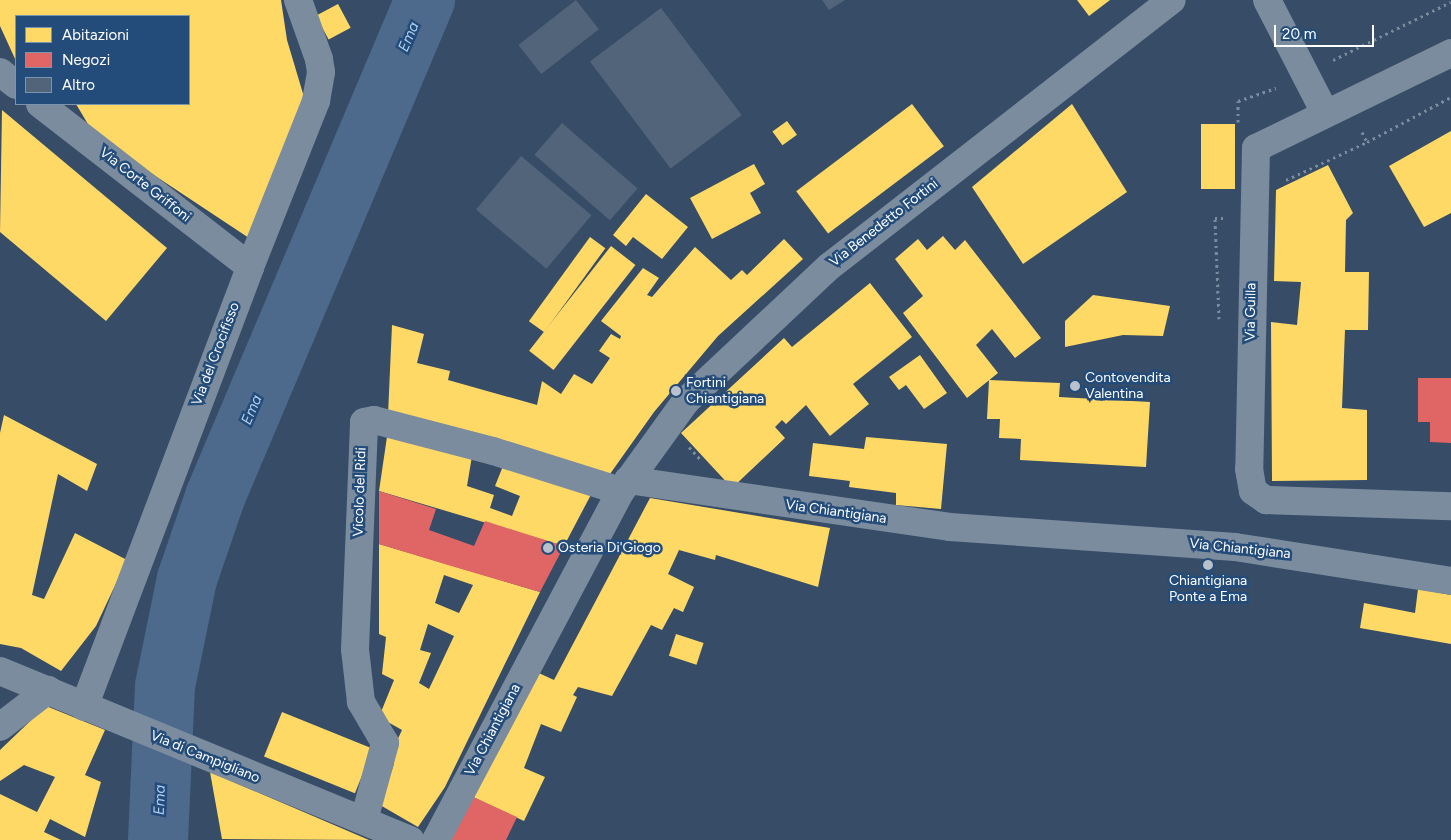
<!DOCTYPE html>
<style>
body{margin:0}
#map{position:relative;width:1451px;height:840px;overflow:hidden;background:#374d67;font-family:Figtree,sans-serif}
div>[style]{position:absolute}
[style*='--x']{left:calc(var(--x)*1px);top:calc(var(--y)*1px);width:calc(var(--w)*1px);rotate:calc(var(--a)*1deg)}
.homes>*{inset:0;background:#ffd966;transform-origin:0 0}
.shops>*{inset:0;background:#e06666}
.river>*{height:60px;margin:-30px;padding:0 30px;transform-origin:30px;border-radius:30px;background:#4d6a8c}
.building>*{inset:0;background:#526479;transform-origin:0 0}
.path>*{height:3px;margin-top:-1.5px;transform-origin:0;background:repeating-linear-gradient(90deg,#7b8c9e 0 2.5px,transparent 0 6.5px)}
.minor>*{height:28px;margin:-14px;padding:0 14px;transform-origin:14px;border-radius:14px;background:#7b8c9e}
.dots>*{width:14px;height:14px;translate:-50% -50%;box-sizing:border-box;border:2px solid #234c7b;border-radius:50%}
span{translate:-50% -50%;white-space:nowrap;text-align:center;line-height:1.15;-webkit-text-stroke:5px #234c7b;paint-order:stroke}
.street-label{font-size:14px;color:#fff}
.poi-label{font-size:14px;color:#fff}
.left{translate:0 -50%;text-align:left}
.water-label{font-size:15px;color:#b1ceed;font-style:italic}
.legend{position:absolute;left:15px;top:15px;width:175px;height:90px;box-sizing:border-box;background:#234c7b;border:1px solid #7b94b0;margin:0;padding:6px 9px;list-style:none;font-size:15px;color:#fff}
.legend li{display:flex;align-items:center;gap:10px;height:25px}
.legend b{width:25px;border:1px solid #7b94b0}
.scale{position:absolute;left:1274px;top:25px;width:100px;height:22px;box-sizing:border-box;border:2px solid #fff;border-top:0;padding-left:6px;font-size:15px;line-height:18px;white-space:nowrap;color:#fff;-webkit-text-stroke:4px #234c7b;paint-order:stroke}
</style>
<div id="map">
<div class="homes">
<i style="clip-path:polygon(0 0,281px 0,287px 40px,304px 97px,249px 238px,95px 136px,76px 104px,189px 104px,189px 16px,16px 16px,16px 61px,0 26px)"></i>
<i style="clip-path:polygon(1077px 0,1110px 0,1089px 16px)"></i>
<i style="left:338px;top:4px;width:27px;height:25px;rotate:62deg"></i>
<i style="left:912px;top:104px;width:53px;height:145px;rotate:53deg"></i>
<i style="clip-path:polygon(1072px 104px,1127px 192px,1023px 264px,972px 187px)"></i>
<i style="clip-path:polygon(2px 110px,167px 248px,106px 321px,0 232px)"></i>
<i style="left:787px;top:121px;width:17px;height:18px;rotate:54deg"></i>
<i style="left:1235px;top:124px;width:65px;height:34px;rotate:90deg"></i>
<i style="clip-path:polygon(1451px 131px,1451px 213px,1424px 227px,1389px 166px)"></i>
<i style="clip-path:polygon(754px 164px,765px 184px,750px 193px,761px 213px,712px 239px,690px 198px)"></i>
<i style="clip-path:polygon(1328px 165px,1353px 213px,1346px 220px,1345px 272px,1369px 272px,1368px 330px,1345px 330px,1342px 408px,1367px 410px,1367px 480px,1272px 481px,1271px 322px,1297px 325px,1301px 282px,1274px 281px,1276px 190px)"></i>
<i style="clip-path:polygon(646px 194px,688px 227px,662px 259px,633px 237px,626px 246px,613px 235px)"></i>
<i style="clip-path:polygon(943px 236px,955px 250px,965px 240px,1041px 338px,1015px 358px,992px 329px,976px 345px,998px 373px,967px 398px,903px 313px,923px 296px,895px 259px,918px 239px,927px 250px)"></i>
<i style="left:590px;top:237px;width:19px;height:104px;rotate:36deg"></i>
<i style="clip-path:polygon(784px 239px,803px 259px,718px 336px,654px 412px,605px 481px,388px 415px,392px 325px,424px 334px,417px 363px,450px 371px,448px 380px,537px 405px,542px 381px,561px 394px,574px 374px,592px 384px,610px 358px,599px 351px,611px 334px,620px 339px,621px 336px,601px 321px,643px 268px,659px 278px,647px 295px,652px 297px,695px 247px,731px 280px,742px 270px,747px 275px)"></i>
<i style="left:611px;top:246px;width:31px;height:133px;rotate:38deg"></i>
<i style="clip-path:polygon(870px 283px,912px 337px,853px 384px,869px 404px,830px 436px,806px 405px,786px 424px,782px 420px,775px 427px,785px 438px,732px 488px,681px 433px,784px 338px,792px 347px)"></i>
<i style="clip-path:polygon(1093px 295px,1170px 306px,1163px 336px,1123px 335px,1065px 347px,1065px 321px)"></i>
<i style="clip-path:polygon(920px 355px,947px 393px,924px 409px,906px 385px,899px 390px,889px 377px)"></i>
<i style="clip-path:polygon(989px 380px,1060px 383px,1059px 397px,1150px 402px,1146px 467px,1020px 460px,1021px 439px,999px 438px,1000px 419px,987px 419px)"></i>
<i style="clip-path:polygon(4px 415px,97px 464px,87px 491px,58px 474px,32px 595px,44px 599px,75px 533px,127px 560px,96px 626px,61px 671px,21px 648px,0 644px,0 433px)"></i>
<i style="clip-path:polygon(388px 430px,472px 456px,467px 486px,494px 495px,490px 508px,512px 516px,520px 496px,495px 486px,505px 461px,595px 487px,564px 546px,379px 491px)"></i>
<i style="clip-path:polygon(866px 437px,947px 444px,941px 509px,896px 505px,896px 493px,849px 487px,850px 481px,809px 476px,813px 443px,864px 449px)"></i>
<i style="clip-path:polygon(650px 498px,830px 528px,818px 587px,716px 555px,715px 560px,679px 550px,668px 574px,694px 587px,683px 612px,674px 608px,662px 630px,651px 625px,612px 696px,578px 687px,573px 695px,577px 697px,561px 732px,541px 724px,524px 768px,545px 777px,524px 821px,471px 796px,530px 669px,554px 680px)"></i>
<i style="clip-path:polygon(evenodd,379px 544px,540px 592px,445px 787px,418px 827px,380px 805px,394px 764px,388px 760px,402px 730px,379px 717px,394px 680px,382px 674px,386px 637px,379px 634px,379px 544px,444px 575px,473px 585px,459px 613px,435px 603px,444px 575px,379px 544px,428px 624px,454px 636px,429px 689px,419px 683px,431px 653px,420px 650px,428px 624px)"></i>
<i style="clip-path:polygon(1418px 589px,1451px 595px,1451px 644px,1360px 628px,1364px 603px,1415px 613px)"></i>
<i style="left:676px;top:634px;width:29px;height:23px;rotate:18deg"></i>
<i style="clip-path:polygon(46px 706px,105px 730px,85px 775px,101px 782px,85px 837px,50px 819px,44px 832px,61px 840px,0 840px,0 794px,37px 812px,55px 777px,24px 765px,0 781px,0 750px)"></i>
<i style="left:282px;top:712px;width:98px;height:48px;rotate:22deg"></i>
<i style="clip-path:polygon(210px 772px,369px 840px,222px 839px)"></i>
</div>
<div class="shops">
<i style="clip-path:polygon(1418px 378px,1451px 378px,1451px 443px,1430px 442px,1430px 422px,1418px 422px)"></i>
<i style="clip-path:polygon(379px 491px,436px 509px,429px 530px,474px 546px,485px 521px,564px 546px,540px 592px,448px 565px,379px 544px)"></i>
<i style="clip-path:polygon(471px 796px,517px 817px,506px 840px,450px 840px)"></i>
</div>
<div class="river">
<i style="--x:158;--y:840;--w:154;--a:-87.4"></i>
<i style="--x:165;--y:686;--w:109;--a:-78.4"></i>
<i style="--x:187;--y:579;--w:87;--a:-71.1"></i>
<i style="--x:215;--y:497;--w:540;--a:-67.09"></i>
</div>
<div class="building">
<i style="left:576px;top:0;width:37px;height:73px;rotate:52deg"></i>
<i style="clip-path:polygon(822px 0,845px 0,829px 10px)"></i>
<i style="left:661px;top:8px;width:134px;height:89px;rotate:53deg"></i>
<i style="left:562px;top:123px;width:100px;height:42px;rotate:41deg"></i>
<i style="left:521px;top:156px;width:92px;height:70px;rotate:40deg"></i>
</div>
<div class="path">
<i style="--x:1333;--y:60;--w:131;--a:-26.2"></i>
<i style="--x:1238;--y:122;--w:21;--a:-90"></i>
<i style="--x:1238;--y:101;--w:40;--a:-18.9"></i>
<i style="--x:1362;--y:132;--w:11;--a:63"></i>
<i style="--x:1286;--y:180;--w:89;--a:-25.1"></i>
<i style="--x:1367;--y:142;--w:95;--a:-28.2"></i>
<i style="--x:1219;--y:319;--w:101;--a:-92.3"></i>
<i style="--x:1215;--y:218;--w:8;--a:0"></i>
<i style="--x:689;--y:447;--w:16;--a:47"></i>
</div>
<div class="minor">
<i style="--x:1267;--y:0;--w:127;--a:62.8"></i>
<i style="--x:1451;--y:53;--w:217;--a:154"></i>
<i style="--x:1256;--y:148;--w:321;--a:91.2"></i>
<i style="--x:1249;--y:469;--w:22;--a:80"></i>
<i style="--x:1253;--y:491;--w:16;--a:35"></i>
<i style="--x:1266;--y:500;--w:185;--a:1.9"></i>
<i style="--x:0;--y:72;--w:21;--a:39"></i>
<i style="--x:40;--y:104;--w:266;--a:37.8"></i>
<i style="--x:628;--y:480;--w:325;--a:8.3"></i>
<i style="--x:950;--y:527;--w:286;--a:4"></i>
<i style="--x:1235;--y:547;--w:219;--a:8.9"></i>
<i style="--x:0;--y:671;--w:444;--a:22.4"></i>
<i style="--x:84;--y:707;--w:470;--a:-69.3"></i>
<i style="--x:250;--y:267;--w:179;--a:-68.3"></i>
<i style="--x:316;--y:101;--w:29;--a:-80"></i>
<i style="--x:321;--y:72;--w:13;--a:-99"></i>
<i style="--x:319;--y:59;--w:63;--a:-109.6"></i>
<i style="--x:0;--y:727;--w:61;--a:-37.6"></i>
<i style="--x:364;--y:820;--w:80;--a:-74.7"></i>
<i style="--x:385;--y:743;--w:48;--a:-120.3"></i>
<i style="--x:361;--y:702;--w:53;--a:-96.5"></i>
<i style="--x:355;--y:649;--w:227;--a:-87.7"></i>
<i style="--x:364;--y:422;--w:10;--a:-11"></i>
<i style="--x:374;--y:420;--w:123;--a:14.6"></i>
<i style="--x:493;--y:451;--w:134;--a:17.4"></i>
<i style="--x:436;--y:840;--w:395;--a:-62.1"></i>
<i style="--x:621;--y:491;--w:111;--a:-54.2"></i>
<i style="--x:686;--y:401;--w:197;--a:-43.2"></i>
<i style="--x:830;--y:266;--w:433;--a:-37.9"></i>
</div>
<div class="dots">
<i style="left:1075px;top:386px;background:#b9c1ca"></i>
<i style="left:676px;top:391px;background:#b9c1ca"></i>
<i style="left:548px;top:548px;background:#b9c1ca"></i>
<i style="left:1208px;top:565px;background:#b9c1ca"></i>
</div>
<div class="street-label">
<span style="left:145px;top:185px;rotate:38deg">Via Corte Griffoni</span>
<span style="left:884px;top:223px;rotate:-38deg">Via Benedetto Fortini</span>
<span style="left:1251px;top:312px;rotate:-89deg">Via Guilla</span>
<span style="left:216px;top:354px;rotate:-69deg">Via del Crocifisso</span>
<span style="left:360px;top:492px;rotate:-88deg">Vicolo del Ridi</span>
<span style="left:836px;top:512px;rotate:8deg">Via Chiantigiana</span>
<span style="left:1240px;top:549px;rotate:6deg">Via Chiantigiana</span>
<span style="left:493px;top:730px;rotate:-62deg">Via Chiantigiana</span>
<span style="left:205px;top:757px;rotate:22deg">Via di Campigliano</span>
</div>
<div class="poi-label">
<span class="left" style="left:1085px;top:386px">Contovendita<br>Valentina</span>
<span class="left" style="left:686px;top:391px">Fortini<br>Chiantigiana</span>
<span class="left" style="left:558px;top:548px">Osteria Di'Giogo</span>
<span style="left:1208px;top:589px">Chiantigiana<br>Ponte a Ema</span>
</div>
<div class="water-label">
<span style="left:409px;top:37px;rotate:-67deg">Ema</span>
<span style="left:252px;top:410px;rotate:-67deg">Ema</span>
<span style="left:160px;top:800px;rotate:-88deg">Ema</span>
</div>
<ul class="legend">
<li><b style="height:14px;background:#ffd966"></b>Abitazioni</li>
<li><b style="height:14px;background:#e06666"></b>Negozi</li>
<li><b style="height:14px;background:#526479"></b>Altro</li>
</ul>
<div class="scale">20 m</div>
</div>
